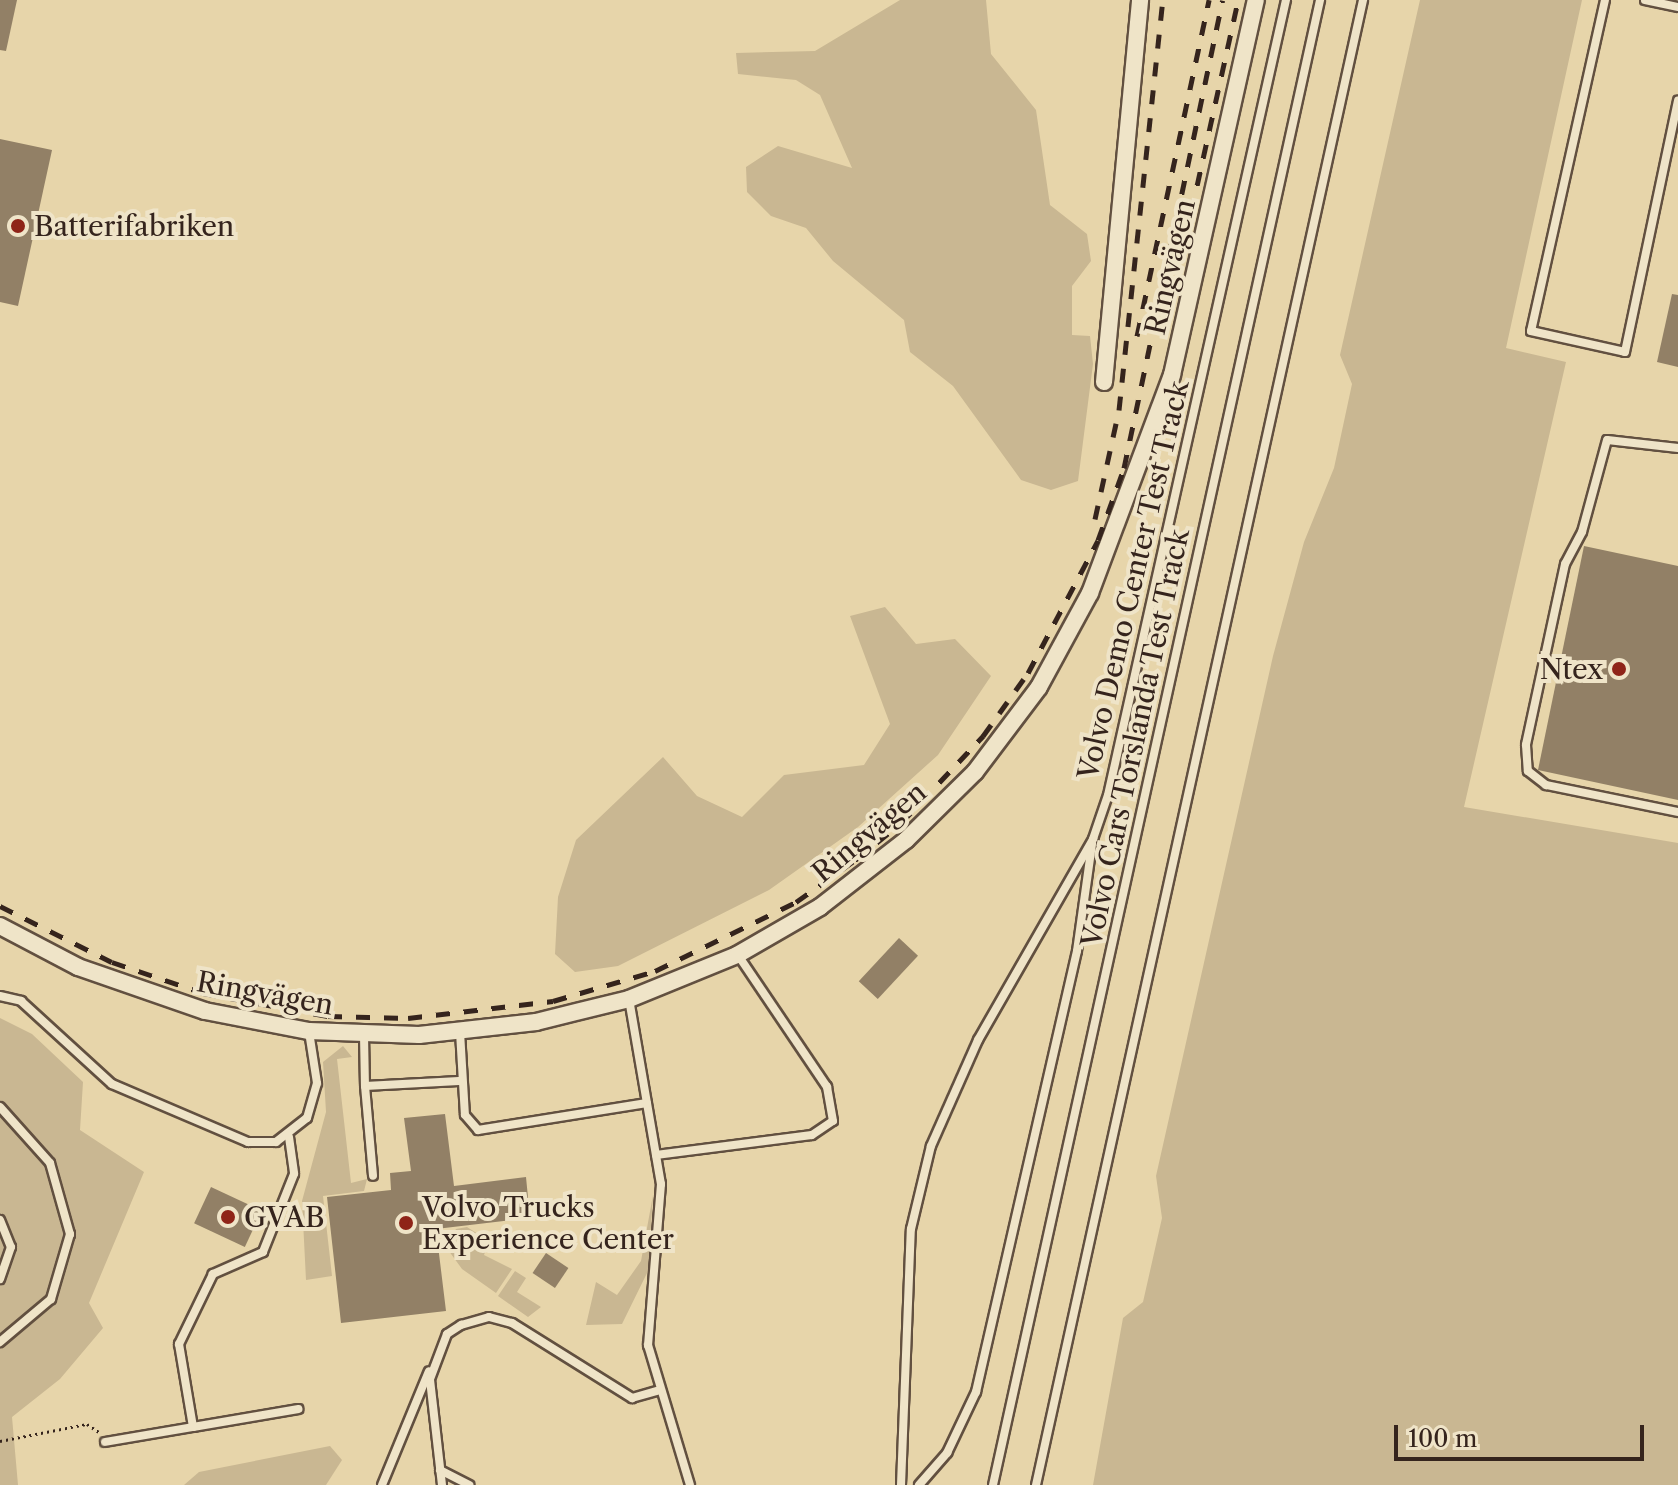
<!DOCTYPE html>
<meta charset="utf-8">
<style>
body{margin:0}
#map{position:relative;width:1678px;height:1485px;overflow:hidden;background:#e7d5aa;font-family:"Libre Caslon Text",serif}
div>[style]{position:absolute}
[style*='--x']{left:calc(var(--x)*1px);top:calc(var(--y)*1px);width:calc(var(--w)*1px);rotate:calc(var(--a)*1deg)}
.green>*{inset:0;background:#c9b792}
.building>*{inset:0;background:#928066;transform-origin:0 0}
.path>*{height:3px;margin-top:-1.5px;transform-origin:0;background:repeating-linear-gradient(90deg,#35241d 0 2px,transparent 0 6px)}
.roads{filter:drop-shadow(2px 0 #625040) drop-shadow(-2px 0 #625040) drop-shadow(0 2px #625040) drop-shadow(0 -2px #625040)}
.service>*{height:8px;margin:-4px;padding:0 4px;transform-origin:4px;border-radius:4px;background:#efe4c8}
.minor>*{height:16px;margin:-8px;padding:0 8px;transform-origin:8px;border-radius:8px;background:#efe4c8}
.rail>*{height:5px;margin-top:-2.5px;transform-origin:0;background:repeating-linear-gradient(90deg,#35241d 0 14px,transparent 0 28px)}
.dots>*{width:22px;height:22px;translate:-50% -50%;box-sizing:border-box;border:4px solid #efe4c8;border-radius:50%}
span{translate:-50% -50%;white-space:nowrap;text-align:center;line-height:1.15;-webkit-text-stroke:8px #efe4c8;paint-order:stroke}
.poi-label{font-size:28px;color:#35241d}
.left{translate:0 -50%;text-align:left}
.right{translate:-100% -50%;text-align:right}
.street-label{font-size:28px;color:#35241d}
.scale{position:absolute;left:1394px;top:1425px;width:250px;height:36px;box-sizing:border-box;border:4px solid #35241d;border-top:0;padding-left:10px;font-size:24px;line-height:28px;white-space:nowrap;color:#35241d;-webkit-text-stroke:6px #efe4c8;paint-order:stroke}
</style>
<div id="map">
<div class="green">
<i style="clip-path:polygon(900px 0,986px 0,991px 54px,1036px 110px,1050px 205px,1087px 234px,1091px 261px,1072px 286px,1072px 335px,1090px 336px,1093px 364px,1078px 481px,1051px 490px,1021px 480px,953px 386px,910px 352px,904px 320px,833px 261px,806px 228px,771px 216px,747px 192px,746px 167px,778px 146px,852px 168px,820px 95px,796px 80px,738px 74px,736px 53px,815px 51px)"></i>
<i style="clip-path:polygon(1420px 0,1582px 0,1506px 348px,1566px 362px,1464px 807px,1678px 843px,1678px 1485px,1093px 1485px,1123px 1318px,1143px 1302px,1162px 1218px,1156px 1176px,1273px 656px,1304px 542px,1334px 468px,1352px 384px,1340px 355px)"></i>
<i style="clip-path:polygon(885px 607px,916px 644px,955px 639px,991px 676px,938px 755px,858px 827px,769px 890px,618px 966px,575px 972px,555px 954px,558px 897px,576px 840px,663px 757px,697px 796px,742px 817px,784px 775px,864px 765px,890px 724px,850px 616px)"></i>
<i style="clip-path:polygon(0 1018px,32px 1034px,83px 1082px,80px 1130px,144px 1172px,89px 1303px,103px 1328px,60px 1379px,12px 1417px,18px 1485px,0 1485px)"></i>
<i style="clip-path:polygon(343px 1046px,352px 1057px,337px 1059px,351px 1183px,367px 1179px,364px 1191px,323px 1196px,332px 1276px,306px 1280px,302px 1201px,326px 1112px,323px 1062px)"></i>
<i style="clip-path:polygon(653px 1195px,648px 1271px,622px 1324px,586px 1325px,596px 1282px,617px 1295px,641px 1261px)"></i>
<i style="clip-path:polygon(467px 1227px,489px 1241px,484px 1255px,512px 1269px,496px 1293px,462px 1269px,446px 1247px,456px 1229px)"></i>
<i style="clip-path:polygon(515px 1271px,526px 1278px,517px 1292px,541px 1307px,528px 1317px,498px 1296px)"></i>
<i style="clip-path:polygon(330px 1446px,342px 1460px,326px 1485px,184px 1485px,199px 1472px)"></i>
</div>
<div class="building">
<i style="clip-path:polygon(0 0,17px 0,6px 51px,0 50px)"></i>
<i style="clip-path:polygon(0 139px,52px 150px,18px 306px,0 302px)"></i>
<i style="clip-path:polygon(1672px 294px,1678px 295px,1678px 367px,1657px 362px)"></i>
<i style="clip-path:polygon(1584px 546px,1678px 566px,1678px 800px,1538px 770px)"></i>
<i style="left:899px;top:938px;width:26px;height:59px;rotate:43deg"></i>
<i style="clip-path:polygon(445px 1114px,454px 1186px,526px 1177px,530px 1218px,436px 1229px,446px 1311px,341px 1323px,327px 1197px,391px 1190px,390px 1173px,411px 1171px,404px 1118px)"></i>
<i style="left:211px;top:1187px;width:56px;height:40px;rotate:25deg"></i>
<i style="left:546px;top:1253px;width:27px;height:24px;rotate:34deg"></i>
</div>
<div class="path">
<i style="--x:0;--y:1441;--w:89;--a:-11.1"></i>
<i style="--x:87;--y:1424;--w:14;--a:34"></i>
</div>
<div class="roads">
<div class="service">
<i style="--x:1605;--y:0;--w:339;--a:102.6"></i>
<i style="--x:1531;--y:331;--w:96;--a:12.6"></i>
<i style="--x:1625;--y:352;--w:257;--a:-78.1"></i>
<i style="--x:1645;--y:0;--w:34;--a:12"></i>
<i style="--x:1678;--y:448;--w:71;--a:-173.6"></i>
<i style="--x:1607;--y:440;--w:95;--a:105.2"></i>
<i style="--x:1582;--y:532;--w:36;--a:118"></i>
<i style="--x:1565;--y:564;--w:185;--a:102.2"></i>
<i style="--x:1526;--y:745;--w:26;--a:86"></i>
<i style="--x:1528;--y:771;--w:23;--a:38"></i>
<i style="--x:1546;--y:785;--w:135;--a:11.6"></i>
<i style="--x:0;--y:996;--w:22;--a:13"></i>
<i style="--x:21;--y:1001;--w:123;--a:42.4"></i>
<i style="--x:112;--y:1084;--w:148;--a:23.1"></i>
<i style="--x:248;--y:1142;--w:28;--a:0"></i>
<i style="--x:276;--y:1142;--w:39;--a:-38"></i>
<i style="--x:307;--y:1118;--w:36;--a:-74"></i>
<i style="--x:317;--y:1083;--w:52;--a:-98.9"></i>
<i style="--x:629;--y:999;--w:188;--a:80.2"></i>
<i style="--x:661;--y:1184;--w:162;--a:94.6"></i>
<i style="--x:648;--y:1345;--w:146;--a:73.3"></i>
<i style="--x:460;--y:1032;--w:83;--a:86.6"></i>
<i style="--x:465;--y:1115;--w:20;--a:49"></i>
<i style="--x:478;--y:1130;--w:171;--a:-9.1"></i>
<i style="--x:364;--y:1035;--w:51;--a:88.9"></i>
<i style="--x:365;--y:1086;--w:94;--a:-3"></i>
<i style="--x:365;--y:1086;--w:90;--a:84.9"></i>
<i style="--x:0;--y:1107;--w:75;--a:48.2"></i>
<i style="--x:50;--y:1163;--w:74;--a:74.3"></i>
<i style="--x:70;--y:1234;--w:68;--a:106.3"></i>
<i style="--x:51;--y:1299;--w:67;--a:139.9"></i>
<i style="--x:289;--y:1137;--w:37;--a:82"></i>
<i style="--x:294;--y:1174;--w:84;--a:111.7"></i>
<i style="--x:263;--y:1252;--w:55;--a:156.3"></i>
<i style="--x:213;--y:1274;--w:78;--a:115.9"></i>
<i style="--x:179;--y:1344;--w:84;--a:80.4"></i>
<i style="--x:193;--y:1427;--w:107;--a:-9.7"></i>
<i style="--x:656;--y:1155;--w:157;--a:-7.3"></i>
<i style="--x:812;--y:1135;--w:25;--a:-34"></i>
<i style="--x:833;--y:1121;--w:35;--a:-100"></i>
<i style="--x:827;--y:1087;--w:159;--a:-124"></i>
<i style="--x:0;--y:1220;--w:29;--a:68"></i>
<i style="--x:11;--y:1247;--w:34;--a:109"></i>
<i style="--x:105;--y:1442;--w:89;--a:-9.7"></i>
<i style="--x:440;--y:1470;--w:33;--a:27"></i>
<i style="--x:382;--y:1485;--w:123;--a:-67.6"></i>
<i style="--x:442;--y:1485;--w:107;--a:-96.5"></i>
<i style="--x:430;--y:1379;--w:48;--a:-69.3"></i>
<i style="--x:447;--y:1334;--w:17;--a:-33"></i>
<i style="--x:461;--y:1325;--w:29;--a:-16"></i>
<i style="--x:489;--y:1317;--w:24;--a:15"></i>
<i style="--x:512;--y:1323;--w:142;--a:32"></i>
<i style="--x:632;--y:1398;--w:26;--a:-16"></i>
<i style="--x:901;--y:1485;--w:256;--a:-87.8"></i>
<i style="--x:911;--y:1229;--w:85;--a:-76.5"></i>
<i style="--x:931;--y:1146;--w:116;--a:-66.1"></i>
<i style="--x:978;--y:1040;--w:232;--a:-60.2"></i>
<i style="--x:1093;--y:839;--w:46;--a:-71.2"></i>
<i style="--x:1108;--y:795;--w:815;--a:-77.38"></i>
<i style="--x:919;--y:1485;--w:43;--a:-48.8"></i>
<i style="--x:947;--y:1453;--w:68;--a:-64.6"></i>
<i style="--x:976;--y:1392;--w:452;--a:-77.1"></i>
<i style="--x:1077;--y:951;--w:108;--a:-82"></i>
<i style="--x:993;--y:1485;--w:1521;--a:-77.58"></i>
<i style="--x:1036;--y:1485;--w:1521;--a:-77.58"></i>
</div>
<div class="minor">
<i style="--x:1104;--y:382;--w:384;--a:-84.6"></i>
<i style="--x:0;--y:926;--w:88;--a:27.7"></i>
<i style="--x:78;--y:967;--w:134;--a:19.1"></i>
<i style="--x:205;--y:1011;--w:106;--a:10.9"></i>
<i style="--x:309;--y:1031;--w:110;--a:2.1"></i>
<i style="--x:419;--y:1035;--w:118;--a:-6.3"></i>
<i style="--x:536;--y:1022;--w:96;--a:-13.9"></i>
<i style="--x:629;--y:999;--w:117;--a:-22.2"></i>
<i style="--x:737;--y:955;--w:96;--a:-30"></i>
<i style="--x:820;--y:907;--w:109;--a:-37.9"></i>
<i style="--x:906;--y:840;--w:97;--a:-44.6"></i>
<i style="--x:975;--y:772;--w:106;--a:-53"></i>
<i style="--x:1039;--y:687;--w:107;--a:-61.5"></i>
<i style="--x:1090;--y:593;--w:233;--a:-69.4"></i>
<i style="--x:1172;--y:375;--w:384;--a:-77.4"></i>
</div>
</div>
<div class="rail">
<i style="--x:1185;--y:240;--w:246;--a:-77.5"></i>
<i style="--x:1137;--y:336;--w:344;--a:-77.9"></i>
<i style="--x:1095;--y:519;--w:112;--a:-77.6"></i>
<i style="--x:1119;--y:410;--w:412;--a:-83.9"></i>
<i style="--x:0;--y:906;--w:125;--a:26.6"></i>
<i style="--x:112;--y:962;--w:96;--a:18.8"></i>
<i style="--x:203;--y:993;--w:127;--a:10.4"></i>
<i style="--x:328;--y:1016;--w:80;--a:1.4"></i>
<i style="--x:408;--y:1018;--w:146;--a:-6.7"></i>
<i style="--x:553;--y:1001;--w:106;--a:-16.4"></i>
<i style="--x:655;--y:971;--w:157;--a:-26.1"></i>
<i style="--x:796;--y:902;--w:72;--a:-35.4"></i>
<i style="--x:855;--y:860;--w:59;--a:-38.8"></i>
<i style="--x:901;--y:823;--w:120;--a:-46.7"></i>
<i style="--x:983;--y:736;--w:77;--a:-54.5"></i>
<i style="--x:1028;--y:673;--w:150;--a:-62.2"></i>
<i style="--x:1098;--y:540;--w:77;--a:-70.1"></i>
<i style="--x:1124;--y:468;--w:478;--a:-78.1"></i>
</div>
<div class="dots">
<i style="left:18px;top:226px;background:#8f2418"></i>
<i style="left:1619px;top:669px;background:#8f2418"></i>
<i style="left:228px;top:1217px;background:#8f2418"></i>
<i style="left:406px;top:1223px;background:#8f2418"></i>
</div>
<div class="poi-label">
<span class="left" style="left:34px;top:226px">Batterifabriken</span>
<span class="right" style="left:1603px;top:669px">Ntex</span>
<span class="left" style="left:422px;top:1223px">Volvo Trucks<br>Experience Center</span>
<span class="left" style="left:244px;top:1217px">GVAB</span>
</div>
<div class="street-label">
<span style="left:1170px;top:267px;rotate:-77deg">Ringvägen</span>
<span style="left:1133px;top:580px;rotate:-77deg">Volvo Demo Center Test Track</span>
<span style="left:1135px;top:738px;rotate:-78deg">Volvo Cars Torslanda Test Track</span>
<span style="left:869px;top:832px;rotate:-40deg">Ringvägen</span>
<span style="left:265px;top:993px;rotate:10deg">Ringvägen</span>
</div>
<div class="scale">100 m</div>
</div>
